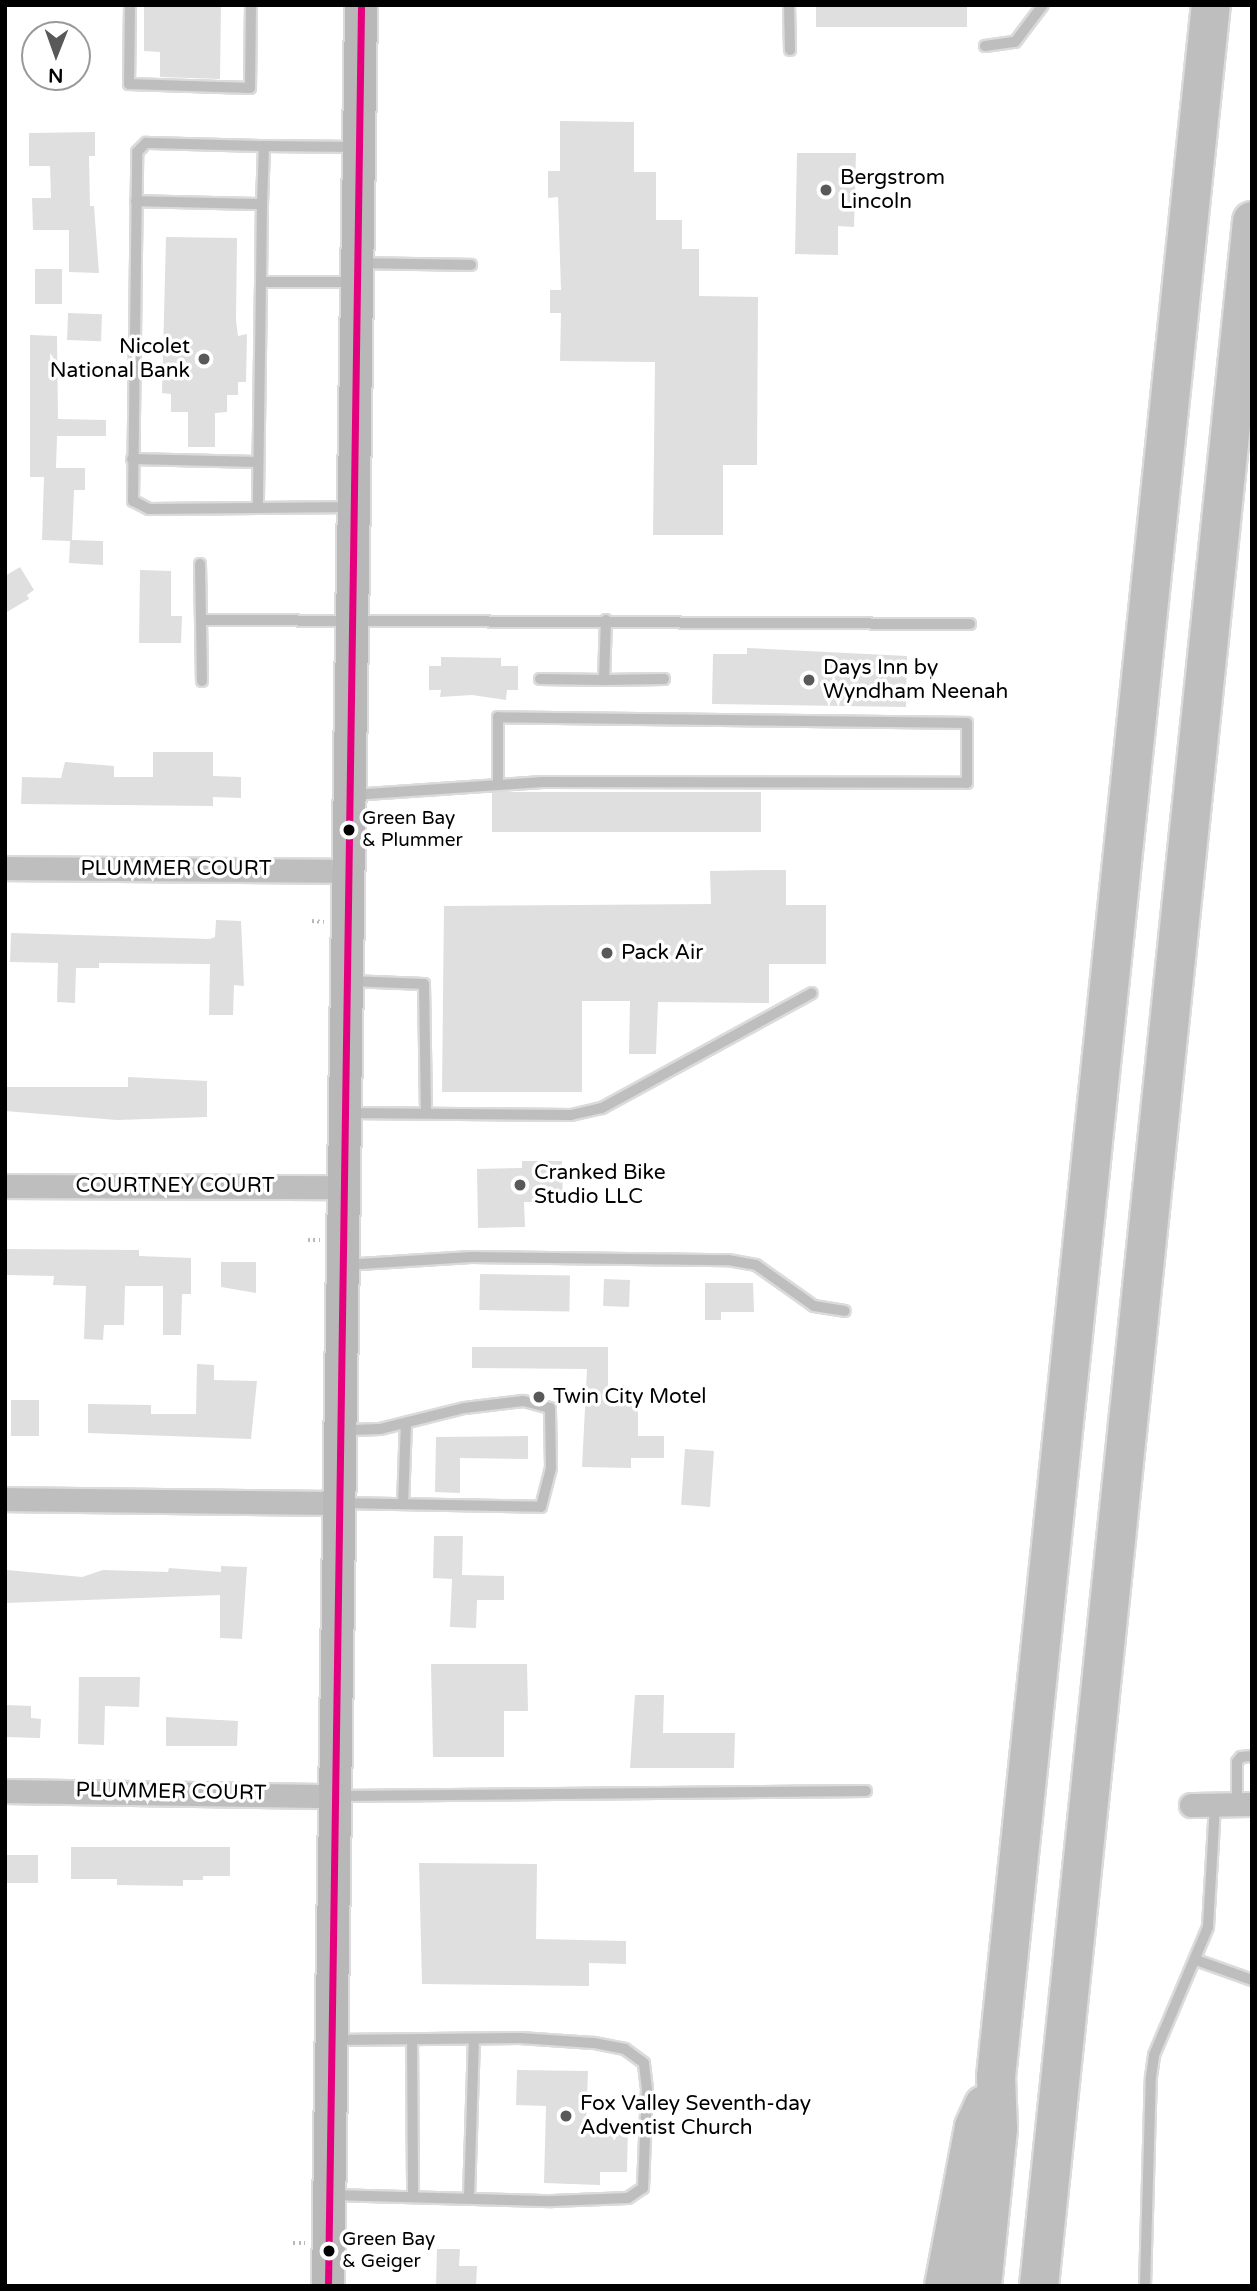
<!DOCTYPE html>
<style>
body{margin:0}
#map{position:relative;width:1257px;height:2291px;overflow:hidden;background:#fff;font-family:"Varela Round",sans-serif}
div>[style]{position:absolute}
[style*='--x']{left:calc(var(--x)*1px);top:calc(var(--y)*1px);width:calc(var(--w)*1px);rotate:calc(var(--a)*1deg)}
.building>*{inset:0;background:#dfdfdf;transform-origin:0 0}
.path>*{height:3.5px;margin-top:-1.75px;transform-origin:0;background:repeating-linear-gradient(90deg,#b9b9b9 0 2px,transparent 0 5.5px)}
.roads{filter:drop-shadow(2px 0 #dbdbdb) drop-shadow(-2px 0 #dbdbdb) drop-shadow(0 2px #dbdbdb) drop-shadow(0 -2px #dbdbdb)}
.lane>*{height:10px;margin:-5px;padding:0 5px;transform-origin:5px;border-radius:5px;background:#bebebe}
.street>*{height:23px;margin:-11.5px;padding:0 11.5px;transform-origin:11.5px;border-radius:11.5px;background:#bebebe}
.secondary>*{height:32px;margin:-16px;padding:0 16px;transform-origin:16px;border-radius:16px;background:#b8b8b8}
.highway>*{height:38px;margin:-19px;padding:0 19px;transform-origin:19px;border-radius:19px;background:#bebebe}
.bus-1>*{height:7px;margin:-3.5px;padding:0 3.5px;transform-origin:3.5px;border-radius:3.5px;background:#e5007d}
.dots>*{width:19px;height:19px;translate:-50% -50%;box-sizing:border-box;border:4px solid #fff;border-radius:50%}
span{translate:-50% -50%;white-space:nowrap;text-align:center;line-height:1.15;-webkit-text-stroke:7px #fff;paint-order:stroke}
.bus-label{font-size:19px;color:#000}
.left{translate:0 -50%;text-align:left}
.poi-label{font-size:21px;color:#000}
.right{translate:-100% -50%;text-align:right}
.street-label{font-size:21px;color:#000}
.frame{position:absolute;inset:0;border:7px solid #000;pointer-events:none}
.north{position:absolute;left:21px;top:21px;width:70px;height:70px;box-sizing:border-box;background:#fff;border:2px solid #999;border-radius:50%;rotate:181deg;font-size:19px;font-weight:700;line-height:28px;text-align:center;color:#000}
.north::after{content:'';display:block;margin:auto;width:24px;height:32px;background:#595959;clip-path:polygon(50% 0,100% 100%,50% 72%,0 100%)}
</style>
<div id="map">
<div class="building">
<i style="clip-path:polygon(144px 5px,221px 5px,220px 79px,160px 77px,160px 52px,144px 51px)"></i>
<i style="left:816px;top:5px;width:151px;height:22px"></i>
<i style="clip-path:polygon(560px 121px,634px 122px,634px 172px,656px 172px,656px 220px,682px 220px,682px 249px,699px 249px,699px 296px,758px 297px,757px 465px,723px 465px,723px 535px,653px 535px,655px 362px,560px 361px,561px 313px,550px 313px,550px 290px,561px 290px,558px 197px,548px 198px,548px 171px,560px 171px)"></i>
<i style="clip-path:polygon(95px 132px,95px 156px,89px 156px,90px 206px,94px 206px,99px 273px,69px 272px,69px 230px,33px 230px,32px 198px,51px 198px,50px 166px,29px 166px,29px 133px)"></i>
<i style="clip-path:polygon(797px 153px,856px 153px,854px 227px,838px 226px,838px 255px,795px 254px)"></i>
<i style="clip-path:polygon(166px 237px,237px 238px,236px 320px,238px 336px,247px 334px,246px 382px,238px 382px,238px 395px,227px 395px,227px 412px,215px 413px,215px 447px,188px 447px,188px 412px,171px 412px,171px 394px,162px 393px)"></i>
<i style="left:35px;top:269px;width:27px;height:35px"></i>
<i style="left:68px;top:313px;width:34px;height:27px;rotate:2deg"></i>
<i style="clip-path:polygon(30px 335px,57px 336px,58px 419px,106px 420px,106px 436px,57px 436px,56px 468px,85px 468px,85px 490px,74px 490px,72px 540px,103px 541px,103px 565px,69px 563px,70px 541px,42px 540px,44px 477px,30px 477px)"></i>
<i style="clip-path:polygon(20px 567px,34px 590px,27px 595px,29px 599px,5px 613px,5px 576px)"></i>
<i style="clip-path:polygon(140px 570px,171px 571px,171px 616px,182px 616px,181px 643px,139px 643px)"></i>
<i style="clip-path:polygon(747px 648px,907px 656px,906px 707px,712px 704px,713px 654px,747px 654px)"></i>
<i style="clip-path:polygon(441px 657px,501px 658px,501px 666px,518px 666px,518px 690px,507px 690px,506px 700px,472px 695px,440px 697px,441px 690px,429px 690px,429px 666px,441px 666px)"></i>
<i style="clip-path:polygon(153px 752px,213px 752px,213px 776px,241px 777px,241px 798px,213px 797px,213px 806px,21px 804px,22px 777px,61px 778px,65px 762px,114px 766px,114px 777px,153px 777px)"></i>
<i style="left:761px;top:792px;width:40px;height:269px;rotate:90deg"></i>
<i style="clip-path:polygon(770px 870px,786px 870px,786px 905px,826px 905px,826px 964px,769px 964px,769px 1003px,658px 1002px,656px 1054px,629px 1054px,630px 1001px,582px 1001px,582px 1092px,442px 1092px,444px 906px,711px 904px,710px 871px)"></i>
<i style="clip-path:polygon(216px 920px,241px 921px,244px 986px,234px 985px,233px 1015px,209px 1015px,210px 964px,99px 963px,99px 968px,76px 968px,75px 1003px,57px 1002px,58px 963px,10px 962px,11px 933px,210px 939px,215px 937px)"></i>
<i style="clip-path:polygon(128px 1077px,207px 1081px,207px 1117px,117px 1120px,5px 1111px,5px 1087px,128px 1087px)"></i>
<i style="clip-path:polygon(522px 1161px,562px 1161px,563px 1202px,524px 1202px,525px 1227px,478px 1228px,477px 1169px,522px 1168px)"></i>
<i style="clip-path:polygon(5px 1249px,139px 1250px,139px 1256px,191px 1258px,191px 1294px,182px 1294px,181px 1335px,163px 1335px,163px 1286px,125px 1286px,124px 1325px,104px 1325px,103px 1340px,84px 1339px,86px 1286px,53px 1285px,54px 1276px,5px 1275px)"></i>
<i style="clip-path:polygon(221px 1262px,256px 1262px,256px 1293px,221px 1287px)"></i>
<i style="left:480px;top:1274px;width:90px;height:36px;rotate:1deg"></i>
<i style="left:604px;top:1279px;width:26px;height:27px;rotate:2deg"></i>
<i style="clip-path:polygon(705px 1283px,753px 1283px,754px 1312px,721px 1312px,721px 1320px,705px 1320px)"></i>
<i style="clip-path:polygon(472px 1347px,608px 1347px,608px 1400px,638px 1401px,638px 1436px,664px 1436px,664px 1458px,631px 1458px,631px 1468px,582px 1467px,587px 1369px,472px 1368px)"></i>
<i style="clip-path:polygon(197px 1364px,214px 1365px,214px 1380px,257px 1381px,251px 1439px,88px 1433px,88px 1404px,151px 1405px,151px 1414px,196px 1414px)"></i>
<i style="left:11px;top:1400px;width:28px;height:36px"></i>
<i style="clip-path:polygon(528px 1436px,528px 1459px,460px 1458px,460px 1493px,435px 1492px,436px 1437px)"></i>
<i style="left:685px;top:1449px;width:29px;height:56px;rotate:4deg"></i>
<i style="clip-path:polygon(434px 1536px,463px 1536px,462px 1575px,504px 1576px,504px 1600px,477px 1600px,476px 1628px,450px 1627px,452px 1579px,433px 1578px)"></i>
<i style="clip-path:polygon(221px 1566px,247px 1567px,242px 1639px,220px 1638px,220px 1595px,6px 1603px,7px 1570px,82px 1577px,103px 1570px,168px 1572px,169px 1568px,221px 1572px)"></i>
<i style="clip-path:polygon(431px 1664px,527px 1664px,528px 1711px,504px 1711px,504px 1757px,433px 1757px)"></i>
<i style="clip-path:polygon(79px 1677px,140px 1677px,139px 1707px,105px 1706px,104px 1745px,78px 1744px)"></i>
<i style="clip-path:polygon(635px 1695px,664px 1695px,663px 1733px,735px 1733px,734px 1768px,630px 1768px)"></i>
<i style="clip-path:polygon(5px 1705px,31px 1706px,31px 1718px,41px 1719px,40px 1738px,5px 1737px)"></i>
<i style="clip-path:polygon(166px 1717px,238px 1721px,237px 1746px,166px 1746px)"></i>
<i style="clip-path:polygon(71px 1847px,230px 1847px,230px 1876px,203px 1876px,203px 1880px,183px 1880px,183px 1886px,117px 1885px,117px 1879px,71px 1879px)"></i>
<i style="left:5px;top:1855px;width:33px;height:28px"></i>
<i style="clip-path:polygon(419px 1863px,537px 1864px,536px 1939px,626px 1941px,626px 1964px,589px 1963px,589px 1986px,422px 1984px)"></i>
<i style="clip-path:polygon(517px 2070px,588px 2071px,586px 2125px,628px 2126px,627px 2172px,600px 2172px,600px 2185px,544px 2183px,546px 2106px,516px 2105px)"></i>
<i style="clip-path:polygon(437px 2249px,460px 2249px,459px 2266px,477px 2266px,476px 2286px,436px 2286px)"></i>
</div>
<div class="path">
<i style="--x:312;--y:921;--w:12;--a:5"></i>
<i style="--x:308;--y:1240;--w:12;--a:0"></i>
<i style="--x:293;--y:2243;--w:12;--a:0"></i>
</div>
<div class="roads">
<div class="lane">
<i style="--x:130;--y:5;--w:79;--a:90.7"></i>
<i style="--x:129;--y:84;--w:121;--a:1.9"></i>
<i style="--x:250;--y:88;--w:83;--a:-89.3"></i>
<i style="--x:789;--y:5;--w:45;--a:88.7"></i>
<i style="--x:985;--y:46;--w:30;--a:-8"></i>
<i style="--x:1015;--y:42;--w:46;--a:-52.9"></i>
<i style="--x:136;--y:201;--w:126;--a:1.4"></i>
<i style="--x:360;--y:263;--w:111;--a:1"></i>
<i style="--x:261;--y:282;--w:226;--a:90.8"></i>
<i style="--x:258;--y:508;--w:94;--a:-0.6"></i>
<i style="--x:353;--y:282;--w:92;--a:180"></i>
<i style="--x:261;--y:282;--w:78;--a:-89.3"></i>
<i style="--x:262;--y:204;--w:58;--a:-88"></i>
<i style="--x:264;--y:146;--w:92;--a:0.6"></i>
<i style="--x:132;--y:459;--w:126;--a:1.4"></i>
<i style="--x:258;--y:508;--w:109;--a:179.5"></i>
<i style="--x:149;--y:509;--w:18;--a:-153"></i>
<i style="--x:133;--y:501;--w:349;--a:-89.3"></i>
<i style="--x:137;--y:152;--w:13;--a:-45"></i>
<i style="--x:146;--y:143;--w:118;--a:1.5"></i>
<i style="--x:200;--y:564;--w:56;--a:89"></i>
<i style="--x:201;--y:620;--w:769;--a:0.3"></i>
<i style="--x:201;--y:620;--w:61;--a:89.1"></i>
<i style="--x:540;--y:679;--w:64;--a:0.9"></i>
<i style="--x:604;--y:680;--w:60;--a:-88.1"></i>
<i style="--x:604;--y:680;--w:60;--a:-1"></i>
<i style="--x:352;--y:795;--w:191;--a:-3.9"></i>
<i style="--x:543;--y:782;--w:424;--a:0.1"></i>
<i style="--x:967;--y:783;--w:60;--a:-90"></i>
<i style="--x:967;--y:723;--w:469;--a:-179.3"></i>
<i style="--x:498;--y:717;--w:66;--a:90"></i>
<i style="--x:350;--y:981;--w:74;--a:2.3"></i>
<i style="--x:424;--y:984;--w:129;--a:89.1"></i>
<i style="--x:346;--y:1113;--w:225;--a:0.5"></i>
<i style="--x:571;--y:1115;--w:32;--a:-13"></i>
<i style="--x:602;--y:1108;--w:239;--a:-28.7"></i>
<i style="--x:344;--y:1265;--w:127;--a:-3.6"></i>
<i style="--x:471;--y:1257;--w:257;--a:0.7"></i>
<i style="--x:728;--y:1260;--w:28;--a:10"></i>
<i style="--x:756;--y:1265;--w:71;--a:35.3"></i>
<i style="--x:814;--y:1306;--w:31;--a:9"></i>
<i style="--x:341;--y:1503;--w:200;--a:1.1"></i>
<i style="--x:541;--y:1507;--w:40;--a:-75.6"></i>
<i style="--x:551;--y:1468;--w:60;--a:-91"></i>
<i style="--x:550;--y:1408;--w:28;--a:-165"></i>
<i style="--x:523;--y:1401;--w:59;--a:173.2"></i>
<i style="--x:464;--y:1408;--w:87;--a:166"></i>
<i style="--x:380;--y:1429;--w:35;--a:178"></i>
<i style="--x:403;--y:1504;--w:81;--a:-87.9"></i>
<i style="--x:339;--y:1796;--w:527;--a:-0.54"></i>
<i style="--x:1237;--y:1804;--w:42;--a:-90"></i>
<i style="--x:1237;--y:1762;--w:6;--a:-51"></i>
<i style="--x:1241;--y:1757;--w:11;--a:-5"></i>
<i style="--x:1196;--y:1960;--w:59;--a:19.7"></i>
<i style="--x:412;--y:2040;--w:156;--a:89.6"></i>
<i style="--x:332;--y:2195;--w:220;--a:1.6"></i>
<i style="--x:552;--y:2201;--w:76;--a:-2.3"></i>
<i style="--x:628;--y:2198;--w:18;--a:-34"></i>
<i style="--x:643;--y:2188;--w:99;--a:-87.7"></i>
<i style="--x:647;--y:2089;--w:26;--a:-97"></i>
<i style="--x:644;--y:2063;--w:24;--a:-144"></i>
<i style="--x:625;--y:2049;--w:33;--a:-169"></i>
<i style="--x:593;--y:2043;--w:73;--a:-176.1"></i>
<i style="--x:520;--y:2038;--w:186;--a:179.4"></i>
<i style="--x:469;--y:2197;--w:158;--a:-88.2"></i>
<i style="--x:1145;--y:2286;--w:209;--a:-88.4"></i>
<i style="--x:1151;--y:2077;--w:22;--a:-82"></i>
<i style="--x:1154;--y:2055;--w:139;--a:-67.1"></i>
<i style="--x:1208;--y:1927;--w:122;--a:-86.7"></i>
</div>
<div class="street">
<i style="--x:5;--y:868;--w:343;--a:0.5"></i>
<i style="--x:5;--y:1186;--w:339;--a:0.2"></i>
<i style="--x:5;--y:1499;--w:334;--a:0.7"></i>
<i style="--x:5;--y:1791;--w:331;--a:0.9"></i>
<i style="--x:1191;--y:1805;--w:61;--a:-0.9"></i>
</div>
<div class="secondary">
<i style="--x:328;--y:2286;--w:2281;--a:-89.17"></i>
</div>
<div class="highway">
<i style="--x:944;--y:2286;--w:162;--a:-79.3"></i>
<i style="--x:974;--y:2127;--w:24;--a:-66"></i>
<i style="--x:982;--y:2286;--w:158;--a:-84.2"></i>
<i style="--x:998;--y:2129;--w:52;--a:-92.2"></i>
<i style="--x:996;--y:2077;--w:2083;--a:-84.08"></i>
<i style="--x:1039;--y:2286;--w:2076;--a:-84.11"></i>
</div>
</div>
<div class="bus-1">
<i style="--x:328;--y:2286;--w:2281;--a:-89.17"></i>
</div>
<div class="dots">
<i style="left:826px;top:190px;background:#595959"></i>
<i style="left:204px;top:359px;background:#595959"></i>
<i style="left:809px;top:680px;background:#595959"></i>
<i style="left:349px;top:830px;background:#000"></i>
<i style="left:607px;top:953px;background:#595959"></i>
<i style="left:520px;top:1185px;background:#595959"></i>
<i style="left:539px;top:1397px;background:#595959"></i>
<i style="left:566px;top:2116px;background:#595959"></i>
<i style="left:329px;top:2251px;background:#000"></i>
</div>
<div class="bus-label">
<span class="left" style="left:362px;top:830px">Green Bay<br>&amp; Plummer</span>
<span class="left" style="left:342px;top:2251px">Green Bay<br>&amp; Geiger</span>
</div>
<div class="poi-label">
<span class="left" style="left:840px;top:190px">Bergstrom<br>Lincoln</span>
<span class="right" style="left:190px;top:359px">Nicolet<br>National Bank</span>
<span class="left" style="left:823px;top:680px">Days Inn by<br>Wyndham Neenah</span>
<span class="left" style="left:621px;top:953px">Pack Air</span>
<span class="left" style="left:534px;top:1185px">Cranked Bike<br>Studio LLC</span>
<span class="left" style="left:553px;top:1397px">Twin City Motel</span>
<span class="left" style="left:580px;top:2116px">Fox Valley Seventh-day<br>Adventist Church</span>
</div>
<div class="street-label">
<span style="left:176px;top:869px">PLUMMER COURT</span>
<span style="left:175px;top:1186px">COURTNEY COURT</span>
<span style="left:171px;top:1792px;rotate:1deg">PLUMMER COURT</span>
</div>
<div class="frame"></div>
<div class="north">N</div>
</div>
